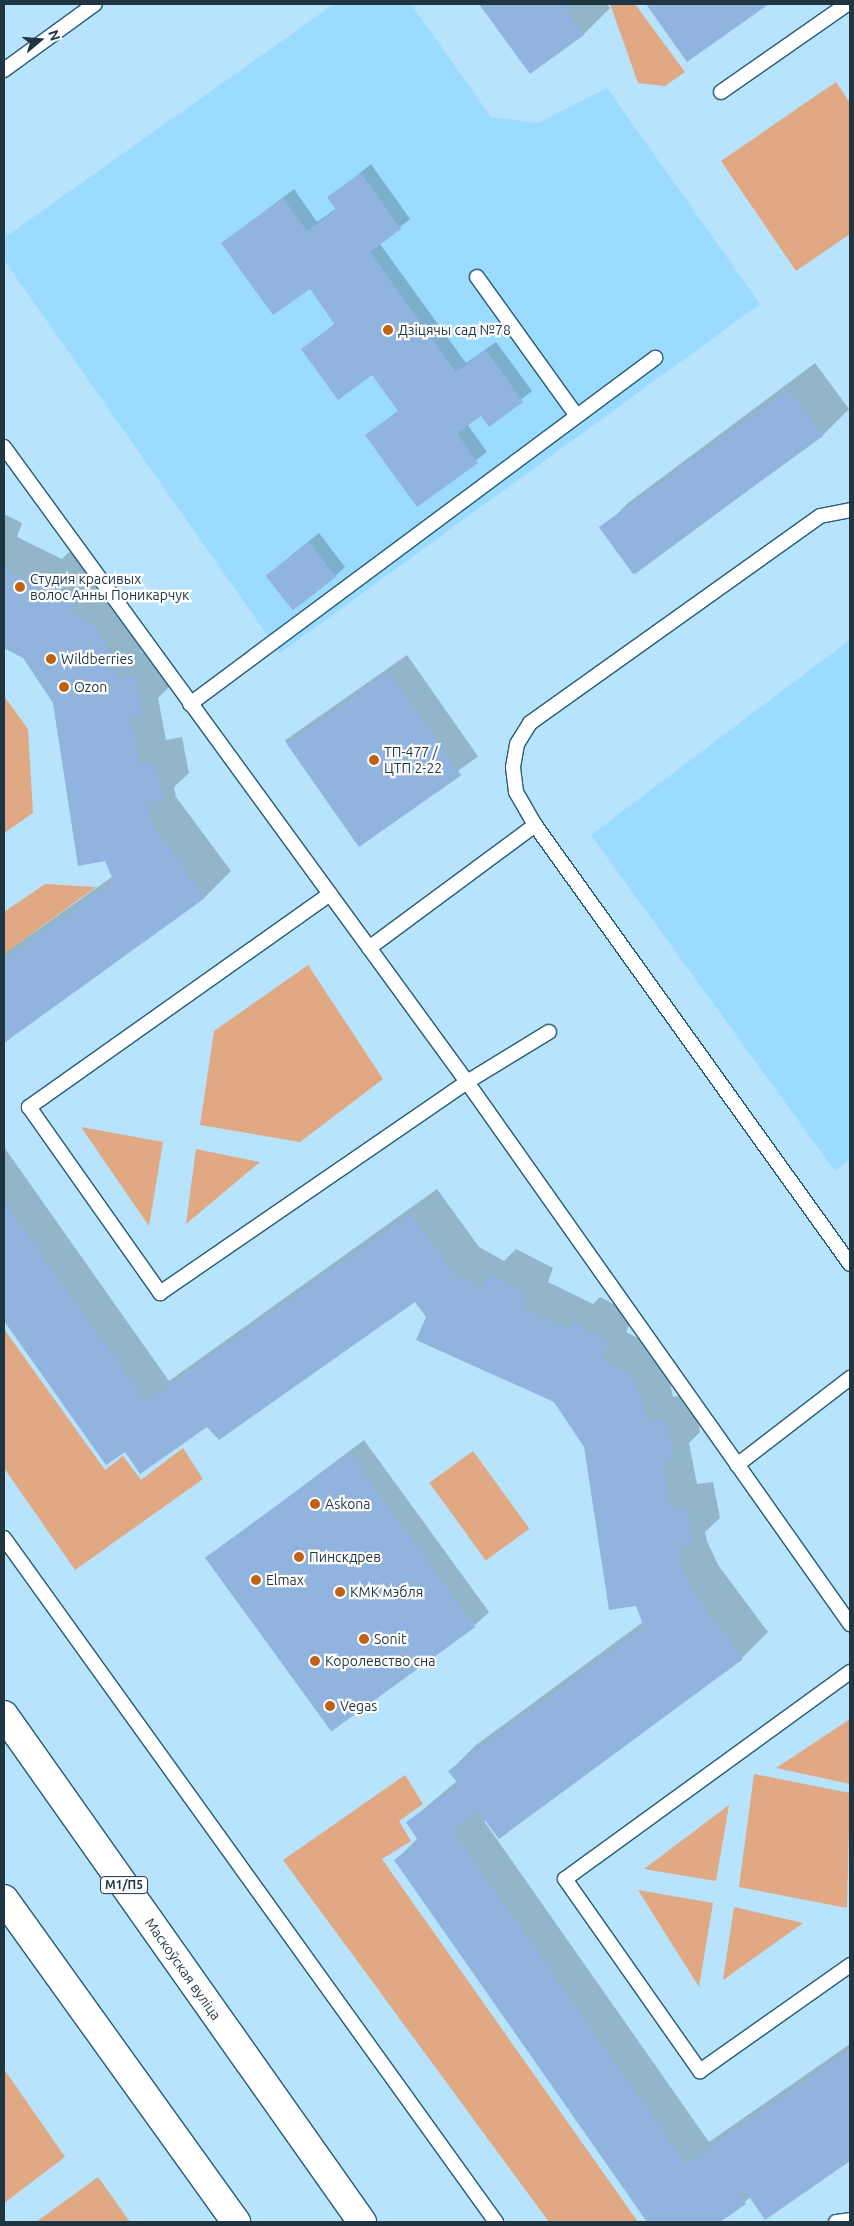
<!DOCTYPE html>
<meta charset="utf-8">
<style>
body{margin:0}
#map{position:relative;width:854px;height:2226px;overflow:hidden;background:#b7e3fc;font-family:Ubuntu,sans-serif}
div>[style]{position:absolute}
[style*='--x']{left:calc(var(--x)*1px);top:calc(var(--y)*1px);width:calc(var(--w)*1px);rotate:calc(var(--a)*1deg)}
.built>*{inset:0;background:#9bdbff}
.green>*{inset:0;background:#e1a884;transform-origin:0 0}
.shadow>*{inset:0;background:#0003;transform-origin:0 0}
.building>*{inset:0;background:#90b4de;transform-origin:0 0}
.roads{filter:drop-shadow(1px 0 #265c77) drop-shadow(-1px 0 #265c77) drop-shadow(0 1px #265c77) drop-shadow(0 -1px #265c77)}
.lane>*{height:14px;margin:-7px;padding:0 7px;transform-origin:7px;border-radius:7px;background:#fff}
.highway>*{height:28px;margin:-14px;padding:0 14px;transform-origin:14px;border-radius:14px;background:#fff}
.dots>*{width:14px;height:14px;translate:-50% -50%;box-sizing:border-box;border:2px solid #fdfdfd;border-radius:50%}
span{translate:-50% -50%;white-space:nowrap;text-align:center;line-height:1.15;-webkit-text-stroke:4.5px #fdfdfd;paint-order:stroke}
.shield-label span{padding:1px 4px;background:#fdfdfd;border:1px solid;border-radius:4px;-webkit-text-stroke-width:0}
.shield-label{font-size:12px;color:#1f3642;font-weight:700}
.poi-label{font-size:14px;color:#1f3642}
.left{translate:0 -50%;text-align:left}
.street-label{font-size:14px;color:#1f3642}
.frame{position:absolute;inset:0;border:5px solid #1f3642;pointer-events:none}
.north{position:absolute;left:15px;top:15px;width:50px;height:50px;-webkit-text-stroke:4px #fdfdfd;paint-order:stroke;rotate:72deg;font-size:14px;font-weight:700;line-height:20px;text-align:center;color:#1f3642}
.north::after{content:'';display:block;margin:auto;width:18px;height:22px;background:#1f3642;clip-path:polygon(50% 0,100% 100%,50% 72%,0 100%)}
</style>
<div id="map">
<div class="built">
<i style="clip-path:polygon(334px 4px,411px 4px,491px 117px,538px 123px,607px 88px,760px 304px,280px 653px,4px 260px,4px 238px)"></i>
<i style="clip-path:polygon(850px 640px,850px 1159px,835px 1171px,591px 835px)"></i>
</div>
<div class="green">
<i style="clip-path:polygon(610px 4px,635px 4px,685px 72px,665px 86px,638px 83px)"></i>
<i style="clip-path:polygon(836px 82px,850px 103px,850px 234px,796px 271px,721px 161px)"></i>
<i style="clip-path:polygon(4px 696px,28px 729px,33px 813px,4px 833px)"></i>
<i style="clip-path:polygon(45px 884px,96px 887px,4px 954px,4px 912px)"></i>
<i style="clip-path:polygon(308px 965px,383px 1079px,300px 1142px,200px 1125px,214px 1031px)"></i>
<i style="clip-path:polygon(81px 1127px,163px 1142px,149px 1226px)"></i>
<i style="clip-path:polygon(196px 1149px,260px 1162px,186px 1224px)"></i>
<i style="clip-path:polygon(4px 1329px,105px 1470px,123px 1456px,141px 1480px,183px 1448px,203px 1479px,75px 1570px,4px 1468px)"></i>
<i style="left:473px;top:1451px;width:96px;height:54px;rotate:54deg"></i>
<i style="clip-path:polygon(850px 1719px,850px 1784px,776px 1768px)"></i>
<i style="clip-path:polygon(754px 1774px,850px 1793px,847px 1908px,739px 1887px)"></i>
<i style="clip-path:polygon(405px 1775px,423px 1804px,399px 1821px,411px 1841px,382px 1859px,638px 2222px,549px 2222px,283px 1860px)"></i>
<i style="clip-path:polygon(729px 1805px,716px 1881px,644px 1869px)"></i>
<i style="clip-path:polygon(638px 1890px,713px 1903px,699px 1987px)"></i>
<i style="clip-path:polygon(734px 1907px,803px 1923px,723px 1980px)"></i>
<i style="clip-path:polygon(4px 2069px,65px 2157px,4px 2203px)"></i>
<i style="clip-path:polygon(98px 2177px,130px 2222px,36px 2222px)"></i>
</div>
<div class="shadow">
<i style="clip-path:polygon(480px 4px,607px 4px,610px 8px,584px 34px,530px 73px)"></i>
<i style="clip-path:polygon(648px 4px,767px 4px,688px 60px)"></i>
<i style="clip-path:polygon(371px 164px,410px 219px,380px 244px,466px 363px,496px 342px,532px 391px,489px 425px,481px 414px,467px 424px,487px 452px,418px 505px,367px 435px,399px 410px,372px 373px,302px 349px,336px 323px,310px 287px,223px 243px,294px 189px,317px 222px,337px 208px,329px 198px)"></i>
<i style="clip-path:polygon(815px 363px,849px 409px,823px 435px,635px 574px,602px 529px,628px 503px)"></i>
<i style="clip-path:polygon(4px 514px,22px 523px,17px 537px,62px 559px,69px 552px,104px 571px,95px 588px,122px 602px,136px 624px,142px 653px,162px 650px,169px 687px,158px 698px,166px 740px,182px 737px,189px 773px,174px 787px,176px 797px,231px 871px,205px 897px,4px 1041px,4px 954px,113px 876px,54px 702px,24px 657px,4px 648px)"></i>
<i style="clip-path:polygon(319px 533px,345px 567px,335px 576px,267px 575px)"></i>
<i style="left:407px;top:655px;width:124px;height:149px;rotate:55deg"></i>
<i style="clip-path:polygon(4px 1147px,169px 1381px,437px 1189px,479px 1247px,504px 1261px,516px 1249px,553px 1268px,548px 1282px,593px 1304px,600px 1297px,634px 1315px,626px 1332px,653px 1346px,667px 1369px,673px 1397px,693px 1394px,700px 1432px,689px 1443px,697px 1484px,713px 1482px,720px 1518px,705px 1532px,707px 1541px,718px 1565px,768px 1632px,742px 1658px,484px 1821px,709px 2142px,850px 2044px,850px 2159px,765px 2218px,751px 2197px,718px 2222px,649px 2222px,396px 1860px,418px 1838px,407px 1823px,457px 1781px,450px 1771px,476px 1745px,643px 1622px,585px 1447px,555px 1401px,428px 1317px,416px 1300px,208px 1424px,125px 1450px,106px 1463px,4px 1319px)"></i>
<i style="clip-path:polygon(364px 1440px,489px 1612px,475px 1625px,207px 1558px)"></i>
</div>
<div class="building">
<i style="clip-path:polygon(479px 4px,562px 4px,584px 35px,530px 74px)"></i>
<i style="clip-path:polygon(646px 4px,769px 4px,687px 62px)"></i>
<i style="clip-path:polygon(361px 173px,401px 229px,370px 252px,456px 372px,486px 350px,523px 402px,489px 427px,481px 416px,457px 433px,478px 463px,417px 507px,365px 435px,398px 411px,372px 375px,338px 400px,301px 349px,335px 325px,310px 289px,273px 315px,221px 243px,283px 198px,307px 231px,336px 210px,327px 197px)"></i>
<i style="left:789px;top:389px;width:58px;height:235px;rotate:54deg"></i>
<i style="left:309px;top:542px;width:44px;height:55px;rotate:52deg"></i>
<i style="clip-path:polygon(4px 569px,38px 586px,42px 578px,78px 597px,70px 614px,96px 627px,110px 650px,116px 678px,136px 675px,143px 715px,130px 717px,141px 765px,156px 763px,163px 800px,147px 804px,151px 823px,205px 898px,4px 1043px,4px 960px,114px 882px,105px 861px,78px 866px,53px 703px,23px 658px,4px 648px)"></i>
<i style="left:389px;top:672px;width:126px;height:125px;rotate:55deg"></i>
<i style="clip-path:polygon(4px 1202px,146px 1402px,411px 1214px,453px 1273px,482px 1289px,489px 1274px,527px 1294px,522px 1308px,569px 1331px,573px 1322px,609px 1342px,601px 1359px,627px 1372px,641px 1395px,647px 1422px,667px 1420px,674px 1459px,661px 1462px,668px 1493px,672px 1510px,687px 1507px,694px 1545px,678px 1548px,681px 1568px,693px 1591px,743px 1659px,499px 1839px,478px 1811px,452px 1830px,686px 2164px,850px 2050px,850px 2161px,765px 2220px,744px 2189px,738px 2193px,746px 2204px,720px 2222px,647px 2222px,394px 1860px,419px 1842px,406px 1822px,459px 1785px,448px 1771px,644px 1627px,636px 1606px,609px 1610px,584px 1447px,554px 1402px,416px 1340px,426px 1317px,415px 1302px,219px 1440px,207px 1427px,140px 1474px,125px 1452px,106px 1465px,4px 1321px)"></i>
<i style="left:349px;top:1453px;width:215px;height:178px;rotate:54deg"></i>
</div>
<div class="roads">
<div class="lane">
<i style="--x:4;--y:70;--w:112;--a:-36"></i>
<i style="--x:721;--y:92;--w:154;--a:-34.9"></i>
<i style="--x:477;--y:277;--w:170;--a:54.3"></i>
<i style="--x:4;--y:447;--w:786;--a:53.9"></i>
<i style="--x:467;--y:1082;--w:664;--a:54.75"></i>
<i style="--x:190;--y:704;--w:580;--a:-36.65"></i>
<i style="--x:535;--y:825;--w:38;--a:-120"></i>
<i style="--x:516;--y:792;--w:25;--a:-97"></i>
<i style="--x:513;--y:767;--w:23;--a:-80"></i>
<i style="--x:517;--y:744;--w:25;--a:-58"></i>
<i style="--x:530;--y:723;--w:356;--a:-35.5"></i>
<i style="--x:820;--y:516;--w:31;--a:-11"></i>
<i style="--x:330;--y:894;--w:369;--a:144.7"></i>
<i style="--x:29;--y:1107;--w:228;--a:54.8"></i>
<i style="--x:160;--y:1293;--w:373;--a:-34.5"></i>
<i style="--x:467;--y:1082;--w:96;--a:-31.4"></i>
<i style="--x:369;--y:948;--w:207;--a:-36.5"></i>
<i style="--x:535;--y:825;--w:540;--a:54.34"></i>
<i style="--x:737;--y:1465;--w:143;--a:-37.6"></i>
<i style="--x:4;--y:1538;--w:843;--a:54.27"></i>
<i style="--x:850;--y:1672;--w:352;--a:144"></i>
<i style="--x:565;--y:1879;--w:235;--a:54.9"></i>
<i style="--x:700;--y:2071;--w:184;--a:-35.2"></i>
<i style="--x:836;--y:2222;--w:14;--a:-8"></i>
</div>
<div class="highway">
<i style="--x:4;--y:1715;--w:621;--a:54.77"></i>
<i style="--x:4;--y:1899;--w:398;--a:54.3"></i>
</div>
</div>
<div class="dots">
<i style="left:388px;top:330px;background:#bf6214"></i>
<i style="left:20px;top:587px;background:#bf6214"></i>
<i style="left:51px;top:659px;background:#bf6214"></i>
<i style="left:64px;top:687px;background:#bf6214"></i>
<i style="left:374px;top:760px;background:#bf6214"></i>
<i style="left:315px;top:1504px;background:#bf6214"></i>
<i style="left:299px;top:1557px;background:#bf6214"></i>
<i style="left:256px;top:1580px;background:#bf6214"></i>
<i style="left:340px;top:1592px;background:#bf6214"></i>
<i style="left:364px;top:1639px;background:#bf6214"></i>
<i style="left:315px;top:1661px;background:#bf6214"></i>
<i style="left:330px;top:1706px;background:#bf6214"></i>
</div>
<div class="shield-label">
<span style="left:124px;top:1885px">М1/П5</span>
</div>
<div class="poi-label">
<span class="left" style="left:398px;top:330px">Дзіцячы сад №78</span>
<span class="left" style="left:30px;top:587px">Студия красивых<br>волос Анны Поникарчук</span>
<span class="left" style="left:61px;top:659px">Wildberries</span>
<span class="left" style="left:74px;top:687px">Ozon</span>
<span class="left" style="left:384px;top:760px">ТП-477 /<br>ЦТП 2-22</span>
<span class="left" style="left:325px;top:1504px">Askona</span>
<span class="left" style="left:309px;top:1557px">Пинскдрев</span>
<span class="left" style="left:266px;top:1580px">Elmax</span>
<span class="left" style="left:350px;top:1592px">КМК мэбля</span>
<span class="left" style="left:374px;top:1639px">Sonit</span>
<span class="left" style="left:325px;top:1661px">Королевство сна</span>
<span class="left" style="left:340px;top:1706px">Vegas</span>
</div>
<div class="street-label">
<span style="left:183px;top:1969px;rotate:55deg">Маскоўская вуліца</span>
</div>
<div class="frame"></div>
<div class="north">N</div>
</div>
